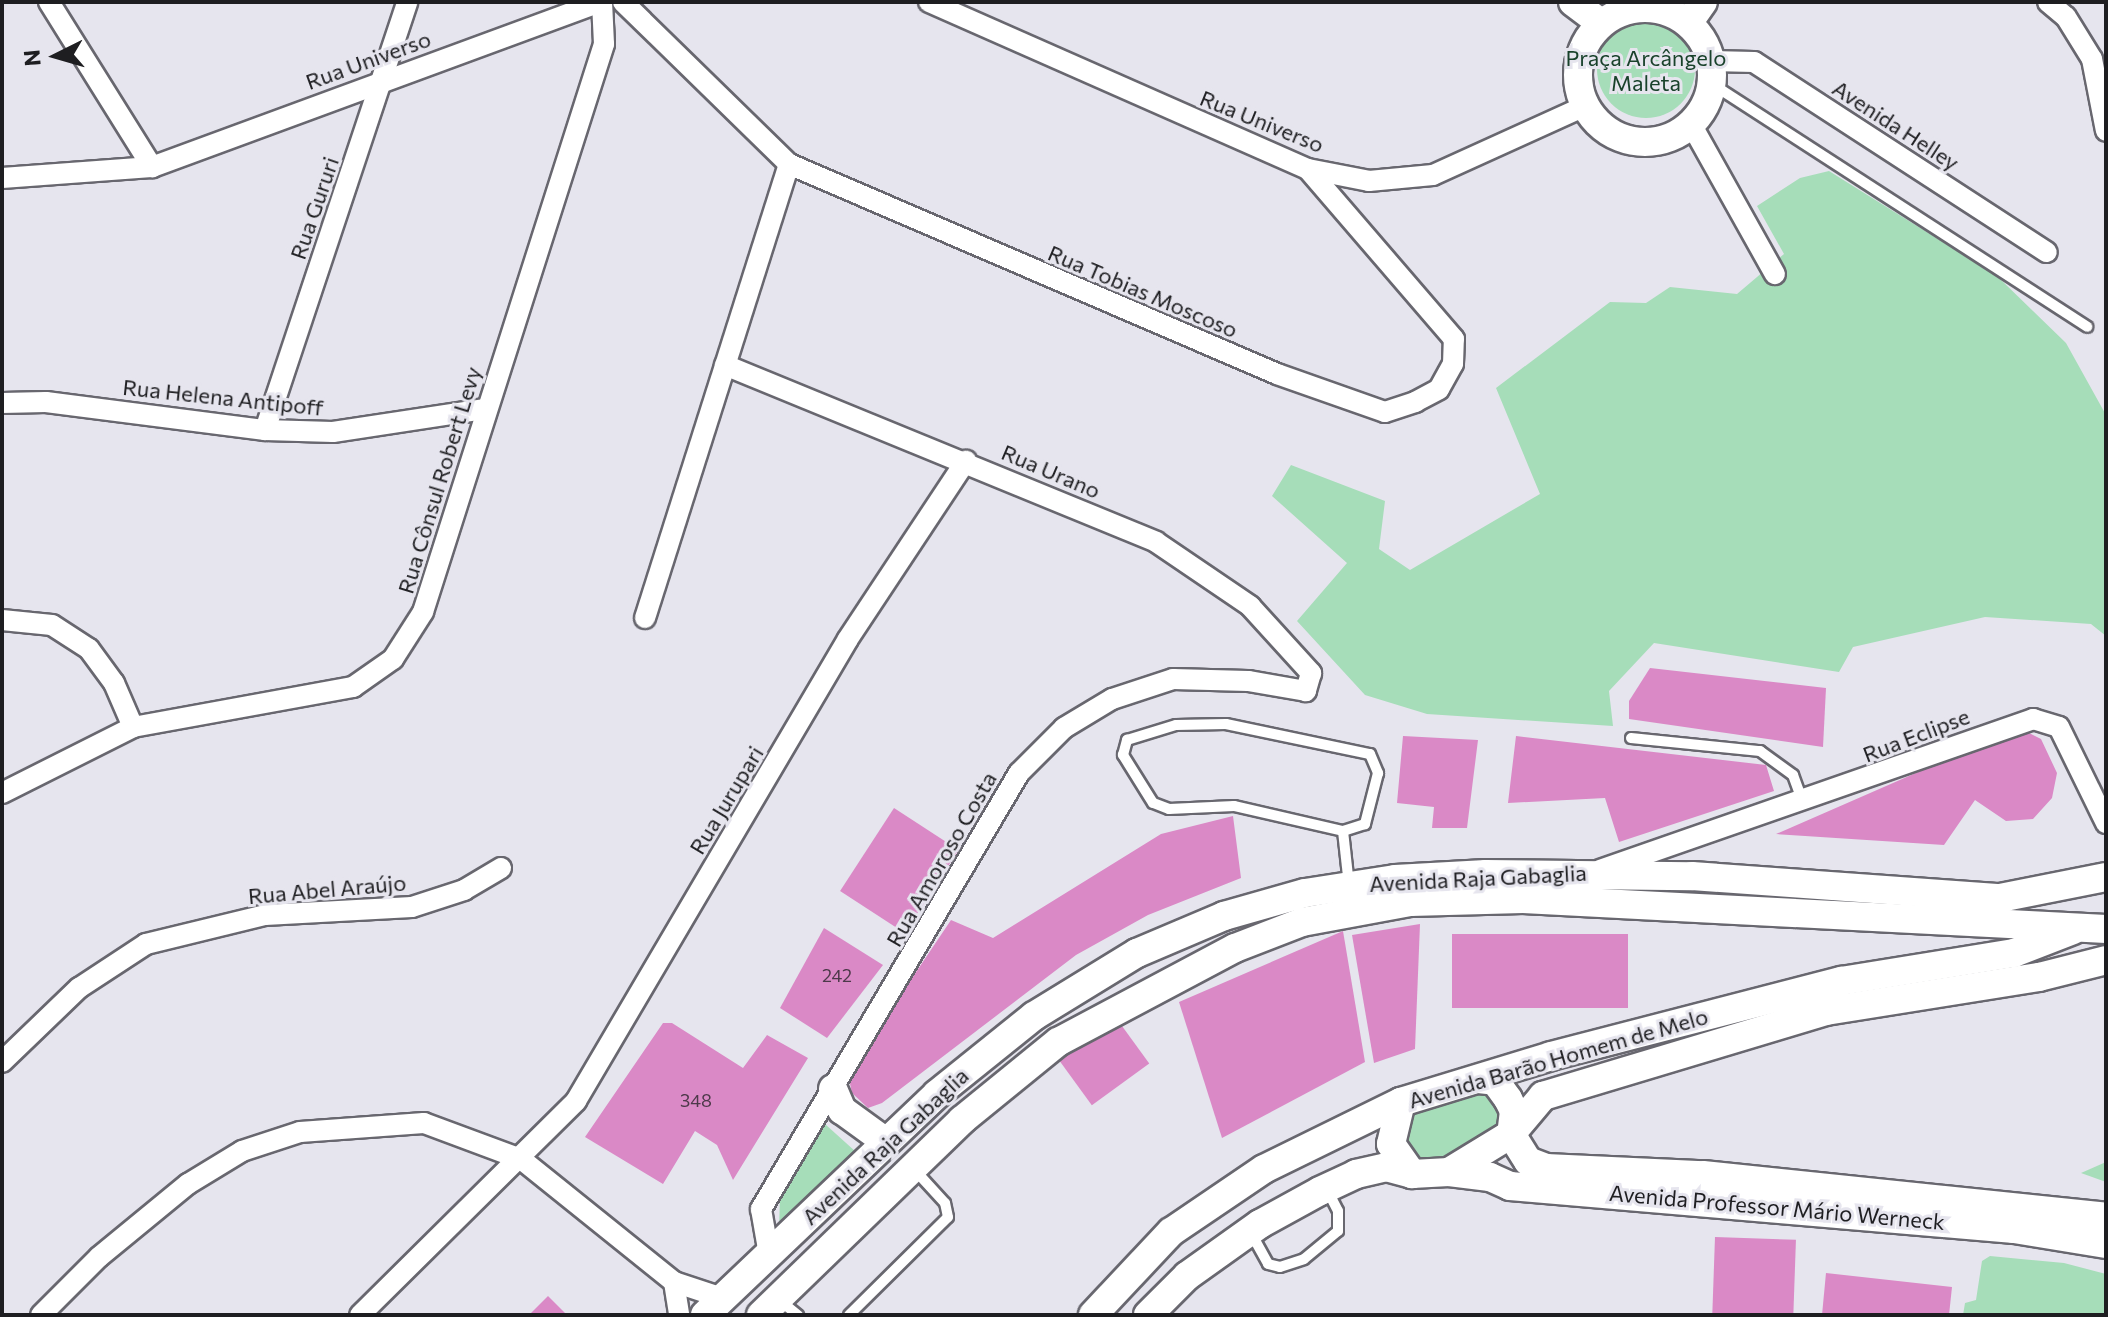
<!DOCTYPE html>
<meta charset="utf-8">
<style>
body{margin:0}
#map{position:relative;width:2108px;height:1317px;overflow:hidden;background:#e6e5ee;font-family:Commissioner,sans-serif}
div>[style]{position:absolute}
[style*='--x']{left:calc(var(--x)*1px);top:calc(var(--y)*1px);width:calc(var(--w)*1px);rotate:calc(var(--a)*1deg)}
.green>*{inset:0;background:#a6ddb9}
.round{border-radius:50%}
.building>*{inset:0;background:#da89c6;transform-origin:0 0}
.roads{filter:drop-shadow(2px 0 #68676f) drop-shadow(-2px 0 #68676f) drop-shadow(0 2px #68676f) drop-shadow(0 -2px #68676f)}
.lane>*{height:10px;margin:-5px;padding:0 5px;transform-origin:5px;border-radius:5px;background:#fff}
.street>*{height:20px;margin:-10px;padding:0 10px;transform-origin:10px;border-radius:10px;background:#fff}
.secondary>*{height:28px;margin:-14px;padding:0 14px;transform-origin:14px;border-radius:14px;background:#fff}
.secondary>.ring{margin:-14px;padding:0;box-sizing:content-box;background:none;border:28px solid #fff;border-radius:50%}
span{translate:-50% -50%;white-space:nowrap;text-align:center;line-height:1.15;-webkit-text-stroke:6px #e6e5ee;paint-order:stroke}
.number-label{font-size:18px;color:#4d394a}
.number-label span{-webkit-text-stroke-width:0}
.park-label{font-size:22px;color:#19422b}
.street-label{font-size:22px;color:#1e1e21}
.frame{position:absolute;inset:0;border:4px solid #1e1e21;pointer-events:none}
.north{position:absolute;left:16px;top:16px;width:80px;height:80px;-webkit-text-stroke:6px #e6e5ee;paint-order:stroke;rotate:265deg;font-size:22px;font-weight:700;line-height:32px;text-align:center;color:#1e1e21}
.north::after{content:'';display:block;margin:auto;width:28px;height:36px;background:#1e1e21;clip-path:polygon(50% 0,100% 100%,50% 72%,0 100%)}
</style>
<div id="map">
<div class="green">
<i class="round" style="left:1597px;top:20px;width:98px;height:98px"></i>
<i style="clip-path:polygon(1829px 171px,1997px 276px,2066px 343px,2106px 415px,2106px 636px,2091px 624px,1985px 617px,1853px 647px,1839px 672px,1654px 643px,1609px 691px,1613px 726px,1427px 714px,1365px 695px,1297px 621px,1347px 563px,1272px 496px,1291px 465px,1385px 501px,1379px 549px,1410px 570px,1540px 494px,1496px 388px,1610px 302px,1646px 303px,1670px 287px,1737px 294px,1784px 254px,1757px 206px,1800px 178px)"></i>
<i style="clip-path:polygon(1480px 1092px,1492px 1093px,1504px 1122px,1441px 1161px,1422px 1164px,1407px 1155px,1402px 1124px,1414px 1109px)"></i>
<i style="clip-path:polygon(825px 1124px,856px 1152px,779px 1230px,780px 1197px)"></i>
<i style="clip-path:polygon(2106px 1162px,2106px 1182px,2081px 1173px)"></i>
<i style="clip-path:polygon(1990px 1256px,2064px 1263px,2106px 1274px,2106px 1315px,1963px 1315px,1965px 1303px,1976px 1300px,1982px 1261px)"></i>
</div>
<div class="building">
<i style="clip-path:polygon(1650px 668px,1826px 688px,1823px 747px,1629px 719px,1629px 701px)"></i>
<i style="clip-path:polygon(2019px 728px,2041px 739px,2057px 773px,2052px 798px,2033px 819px,2006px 821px,1975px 800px,1944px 845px,1776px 834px)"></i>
<i style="clip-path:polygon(1403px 736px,1478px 740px,1467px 828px,1432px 828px,1434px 807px,1397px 803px)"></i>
<i style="clip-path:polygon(1516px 736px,1766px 765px,1774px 791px,1619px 842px,1605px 798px,1508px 803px)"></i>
<i style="left:894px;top:808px;width:77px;height:99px;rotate:33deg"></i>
<i style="clip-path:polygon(1233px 816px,1241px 878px,1148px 915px,1076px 955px,882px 1103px,868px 1108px,852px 1093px,849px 1079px,863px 1051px,951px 920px,993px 938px,1161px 834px)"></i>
<i style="clip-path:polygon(1420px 924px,1415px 1049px,1374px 1063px,1352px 935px)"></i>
<i style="clip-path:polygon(824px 928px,883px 965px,827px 1038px,780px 1008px)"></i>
<i style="clip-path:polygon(1343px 931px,1365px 1062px,1222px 1138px,1179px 1002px)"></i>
<i style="left:1628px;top:934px;width:74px;height:176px;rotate:90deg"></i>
<i style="left:1114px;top:1015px;width:60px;height:71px;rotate:54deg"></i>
<i style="clip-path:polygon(663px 1023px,672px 1023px,743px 1068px,767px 1035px,808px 1058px,733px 1180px,717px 1145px,695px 1131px,663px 1184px,585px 1137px)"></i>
<i style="left:1715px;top:1237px;width:81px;height:78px;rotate:2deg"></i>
<i style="clip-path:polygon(1826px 1273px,1952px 1287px,1949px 1315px,1822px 1315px)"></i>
<i style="clip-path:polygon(548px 1296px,567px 1315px,529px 1315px)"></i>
</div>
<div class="roads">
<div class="lane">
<i style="--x:1670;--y:13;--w:11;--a:-85"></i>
<i style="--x:1712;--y:84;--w:447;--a:32.9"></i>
<i style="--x:1226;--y:724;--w:147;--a:11.8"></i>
<i style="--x:1370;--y:754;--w:21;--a:67"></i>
<i style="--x:1378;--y:773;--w:53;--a:104.3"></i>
<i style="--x:1365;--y:824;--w:23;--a:162"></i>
<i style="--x:1343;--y:831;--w:112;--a:-167.1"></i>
<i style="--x:1234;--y:806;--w:65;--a:177.4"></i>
<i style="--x:1169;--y:809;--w:17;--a:-159"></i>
<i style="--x:1153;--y:803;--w:57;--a:-122"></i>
<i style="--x:1123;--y:755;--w:16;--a:-75"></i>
<i style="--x:1127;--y:740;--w:51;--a:-17"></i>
<i style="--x:1176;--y:725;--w:50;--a:-1.1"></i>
<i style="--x:1631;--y:738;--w:130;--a:5.8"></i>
<i style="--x:1760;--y:751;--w:41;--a:36"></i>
<i style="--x:1793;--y:775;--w:29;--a:70"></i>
<i style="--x:1343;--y:831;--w:54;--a:83.7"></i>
<i style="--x:1251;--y:1233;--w:35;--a:61"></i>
<i style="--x:1268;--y:1264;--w:12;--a:14"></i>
<i style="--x:1280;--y:1267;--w:25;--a:-18"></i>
<i style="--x:1304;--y:1259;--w:44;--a:-39.5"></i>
<i style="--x:1338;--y:1231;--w:20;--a:-90"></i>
<i style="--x:1338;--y:1211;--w:25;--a:-117"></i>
<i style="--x:778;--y:1299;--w:26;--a:39"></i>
<i style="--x:849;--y:1315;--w:139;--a:-44.7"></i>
<i style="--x:948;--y:1217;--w:14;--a:-102"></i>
<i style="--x:945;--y:1203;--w:46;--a:-132.4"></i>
</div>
<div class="street">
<i style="--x:49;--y:2;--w:195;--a:58"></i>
<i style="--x:623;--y:2;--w:232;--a:44.3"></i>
<i style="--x:789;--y:164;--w:531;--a:23.28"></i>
<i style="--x:1277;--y:374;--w:114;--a:19.4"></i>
<i style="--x:1385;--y:412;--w:32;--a:-18"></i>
<i style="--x:1415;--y:402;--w:27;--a:-28"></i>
<i style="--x:1439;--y:389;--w:29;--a:-61"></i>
<i style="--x:1453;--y:364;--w:25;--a:-88"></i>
<i style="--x:1454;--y:339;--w:224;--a:-130.7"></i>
<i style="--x:929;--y:2;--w:414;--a:23.8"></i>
<i style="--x:1308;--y:169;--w:62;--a:11.1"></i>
<i style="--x:1369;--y:181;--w:64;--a:-5.4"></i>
<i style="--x:1433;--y:175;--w:167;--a:-24.4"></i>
<i style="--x:2048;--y:2;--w:23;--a:40"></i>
<i style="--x:2066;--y:17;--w:49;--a:58.2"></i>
<i style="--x:2092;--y:59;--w:73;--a:79"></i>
<i style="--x:1711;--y:61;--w:43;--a:1.3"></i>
<i style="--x:1754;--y:62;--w:349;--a:33"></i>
<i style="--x:1691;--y:124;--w:172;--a:60.8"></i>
<i style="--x:2;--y:178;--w:150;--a:-4.2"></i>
<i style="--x:152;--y:167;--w:478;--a:-20.2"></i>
<i style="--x:725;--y:365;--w:466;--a:22.3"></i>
<i style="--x:1156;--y:542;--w:114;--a:34.2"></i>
<i style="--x:1250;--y:606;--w:91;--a:47.7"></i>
<i style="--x:1311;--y:673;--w:19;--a:106"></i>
<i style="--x:1306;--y:691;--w:59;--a:-170.2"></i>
<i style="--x:1248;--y:681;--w:75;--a:-178.5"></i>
<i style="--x:1173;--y:679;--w:64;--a:161.8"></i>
<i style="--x:1112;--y:699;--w:56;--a:148.9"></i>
<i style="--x:1064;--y:728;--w:64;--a:135"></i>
<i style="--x:1019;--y:773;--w:507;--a:120.61"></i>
<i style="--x:761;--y:1209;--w:47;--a:80.1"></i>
<i style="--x:2;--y:403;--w:44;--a:-1.3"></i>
<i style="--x:46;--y:402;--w:221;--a:7.3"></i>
<i style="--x:265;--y:430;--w:68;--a:1.7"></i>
<i style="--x:333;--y:432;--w:154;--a:-8.6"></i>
<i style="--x:265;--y:430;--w:451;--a:-71.6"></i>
<i style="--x:645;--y:618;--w:476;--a:-72.4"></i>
<i style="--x:2;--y:620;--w:50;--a:5.7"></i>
<i style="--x:52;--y:625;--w:44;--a:33"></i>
<i style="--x:89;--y:649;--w:42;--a:53.7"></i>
<i style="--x:114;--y:683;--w:48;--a:66.6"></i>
<i style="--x:2;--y:793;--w:147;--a:-26.7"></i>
<i style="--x:133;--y:727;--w:224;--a:-10.3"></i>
<i style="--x:353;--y:687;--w:49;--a:-35"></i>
<i style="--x:393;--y:659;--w:56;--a:-57.4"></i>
<i style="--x:423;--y:612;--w:596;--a:-72.32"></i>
<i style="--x:604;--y:44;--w:42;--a:-92.7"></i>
<i style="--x:1600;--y:870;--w:459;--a:-19.2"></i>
<i style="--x:2033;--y:719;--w:27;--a:17"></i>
<i style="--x:2059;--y:727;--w:107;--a:63.9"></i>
<i style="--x:2;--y:1062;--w:107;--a:-43.9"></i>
<i style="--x:79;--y:988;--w:80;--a:-33.3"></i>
<i style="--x:146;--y:944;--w:122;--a:-13.7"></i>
<i style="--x:265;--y:915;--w:147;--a:-3.1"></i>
<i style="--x:412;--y:907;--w:55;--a:-18.1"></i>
<i style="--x:464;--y:890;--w:43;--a:-30.7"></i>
<i style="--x:674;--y:1282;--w:33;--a:81"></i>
<i style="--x:41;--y:1315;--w:82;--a:-45"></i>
<i style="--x:99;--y:1257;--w:115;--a:-39.4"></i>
<i style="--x:188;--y:1184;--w:63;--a:-31.4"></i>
<i style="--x:242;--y:1151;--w:61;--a:-18.1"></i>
<i style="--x:300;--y:1132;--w:124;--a:-4.2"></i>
<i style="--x:424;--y:1123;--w:103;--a:20.4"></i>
<i style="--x:521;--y:1159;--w:196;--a:38.8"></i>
<i style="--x:674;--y:1282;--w:51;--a:18.4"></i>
<i style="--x:360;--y:1315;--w:304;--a:-44.7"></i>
<i style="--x:576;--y:1101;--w:536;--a:-59.51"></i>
<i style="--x:848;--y:639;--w:214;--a:-56.5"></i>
</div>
<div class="secondary">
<i style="--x:1573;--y:2;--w:35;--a:37"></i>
<i class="ring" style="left:1578px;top:8px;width:106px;height:106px"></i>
<i style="--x:1689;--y:22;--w:24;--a:-55"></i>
<i style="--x:1479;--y:1079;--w:16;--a:7"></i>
<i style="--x:1495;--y:1081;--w:22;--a:54"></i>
<i style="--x:1508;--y:1099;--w:13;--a:63"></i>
<i style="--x:1514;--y:1111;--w:23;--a:97"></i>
<i style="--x:833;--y:1089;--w:23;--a:67"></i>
<i style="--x:842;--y:1110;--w:54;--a:36"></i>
<i style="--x:1401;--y:1102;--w:43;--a:103.4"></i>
<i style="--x:1391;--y:1144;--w:37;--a:55"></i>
<i style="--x:1511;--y:1134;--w:32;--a:58"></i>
<i style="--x:1528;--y:1161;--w:19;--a:21"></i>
<i style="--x:1546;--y:1168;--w:157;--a:2.6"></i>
<i style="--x:1703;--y:1175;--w:405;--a:5.9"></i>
<i style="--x:1449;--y:1172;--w:41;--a:7"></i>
<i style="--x:1490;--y:1177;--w:22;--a:24"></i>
<i style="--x:1510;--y:1186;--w:506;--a:4.88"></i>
<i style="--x:2014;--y:1229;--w:93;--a:9.3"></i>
<i style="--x:705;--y:1315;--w:320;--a:-43.6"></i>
<i style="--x:937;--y:1094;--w:124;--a:-38.8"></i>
<i style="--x:1034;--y:1016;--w:121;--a:-31.5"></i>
<i style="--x:1137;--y:953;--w:95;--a:-23"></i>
<i style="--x:1224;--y:916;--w:84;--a:-15.9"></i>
<i style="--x:1305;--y:893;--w:91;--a:-8.8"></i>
<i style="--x:1395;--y:879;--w:91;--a:-3.1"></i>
<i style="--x:1486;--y:874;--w:206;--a:0.6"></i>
<i style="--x:1692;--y:876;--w:309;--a:4.1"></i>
<i style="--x:2000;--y:898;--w:108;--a:-11.2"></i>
<i style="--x:761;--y:1315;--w:280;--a:-44.1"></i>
<i style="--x:962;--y:1120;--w:124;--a:-39.1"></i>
<i style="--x:1058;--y:1042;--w:200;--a:-28"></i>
<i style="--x:1235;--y:948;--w:72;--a:-21.2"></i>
<i style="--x:1302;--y:922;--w:110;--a:-10.5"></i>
<i style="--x:1410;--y:902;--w:113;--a:-1.5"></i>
<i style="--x:1523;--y:899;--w:584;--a:2.95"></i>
<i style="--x:1093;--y:1315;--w:114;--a:-46.8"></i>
<i style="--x:1171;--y:1232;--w:112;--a:-34.1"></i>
<i style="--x:1264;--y:1169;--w:153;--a:-26.1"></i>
<i style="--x:1401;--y:1102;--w:157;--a:-17"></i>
<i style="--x:1551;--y:1056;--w:300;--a:-14.5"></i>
<i style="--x:1841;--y:981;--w:175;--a:-9.2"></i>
<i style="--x:2014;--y:953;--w:63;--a:-21.3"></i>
<i style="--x:1148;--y:1315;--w:55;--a:-45"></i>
<i style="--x:1187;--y:1276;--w:90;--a:-35.5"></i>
<i style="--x:1260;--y:1224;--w:68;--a:-28.8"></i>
<i style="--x:1320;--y:1191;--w:40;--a:-25"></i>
<i style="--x:1356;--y:1174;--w:31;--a:-13"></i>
<i style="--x:1386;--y:1167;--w:27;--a:15"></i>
<i style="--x:1412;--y:1174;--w:37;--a:-3"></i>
<i style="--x:1449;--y:1172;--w:73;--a:-31.5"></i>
<i style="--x:1511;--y:1134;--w:50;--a:-49.9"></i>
<i style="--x:1543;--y:1096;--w:295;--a:-16.7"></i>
<i style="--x:1826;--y:1011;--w:216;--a:-9.1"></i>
<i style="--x:2039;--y:977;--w:69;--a:-14.2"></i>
</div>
</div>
<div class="number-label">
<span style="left:837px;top:975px">242</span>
<span style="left:696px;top:1100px">348</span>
</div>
<div class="park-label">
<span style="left:1646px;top:70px">Praça Arcângelo<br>Maleta</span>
</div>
<div class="street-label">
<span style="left:368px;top:60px;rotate:-20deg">Rua Universo</span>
<span style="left:1262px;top:121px;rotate:22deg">Rua Universo</span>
<span style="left:1896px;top:125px;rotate:33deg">Avenida Helley</span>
<span style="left:314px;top:208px;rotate:-71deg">Rua Gururi</span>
<span style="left:1143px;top:291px;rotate:23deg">Rua Tobias Moscoso</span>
<span style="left:223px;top:397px;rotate:6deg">Rua Helena Antipoff</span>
<span style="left:1051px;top:471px;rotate:23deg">Rua Urano</span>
<span style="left:439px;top:480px;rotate:-73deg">Rua Cônsul Robert Levy</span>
<span style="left:1916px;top:735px;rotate:-21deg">Rua Eclipse</span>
<span style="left:726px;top:800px;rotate:-59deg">Rua Jurupari</span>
<span style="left:941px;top:859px;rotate:-60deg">Rua Amoroso Costa</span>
<span style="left:1478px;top:878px;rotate:-3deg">Avenida Raja Gabaglia</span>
<span style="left:327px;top:889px;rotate:-5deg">Rua Abel Araújo</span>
<span style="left:1558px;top:1058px;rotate:-16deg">Avenida Barão Homem de Melo</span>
<span style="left:885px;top:1146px;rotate:-43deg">Avenida Raja Gabaglia</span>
<span style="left:1777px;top:1207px;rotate:5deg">Avenida Professor Mário Werneck</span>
</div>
<div class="frame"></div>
<div class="north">N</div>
</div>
